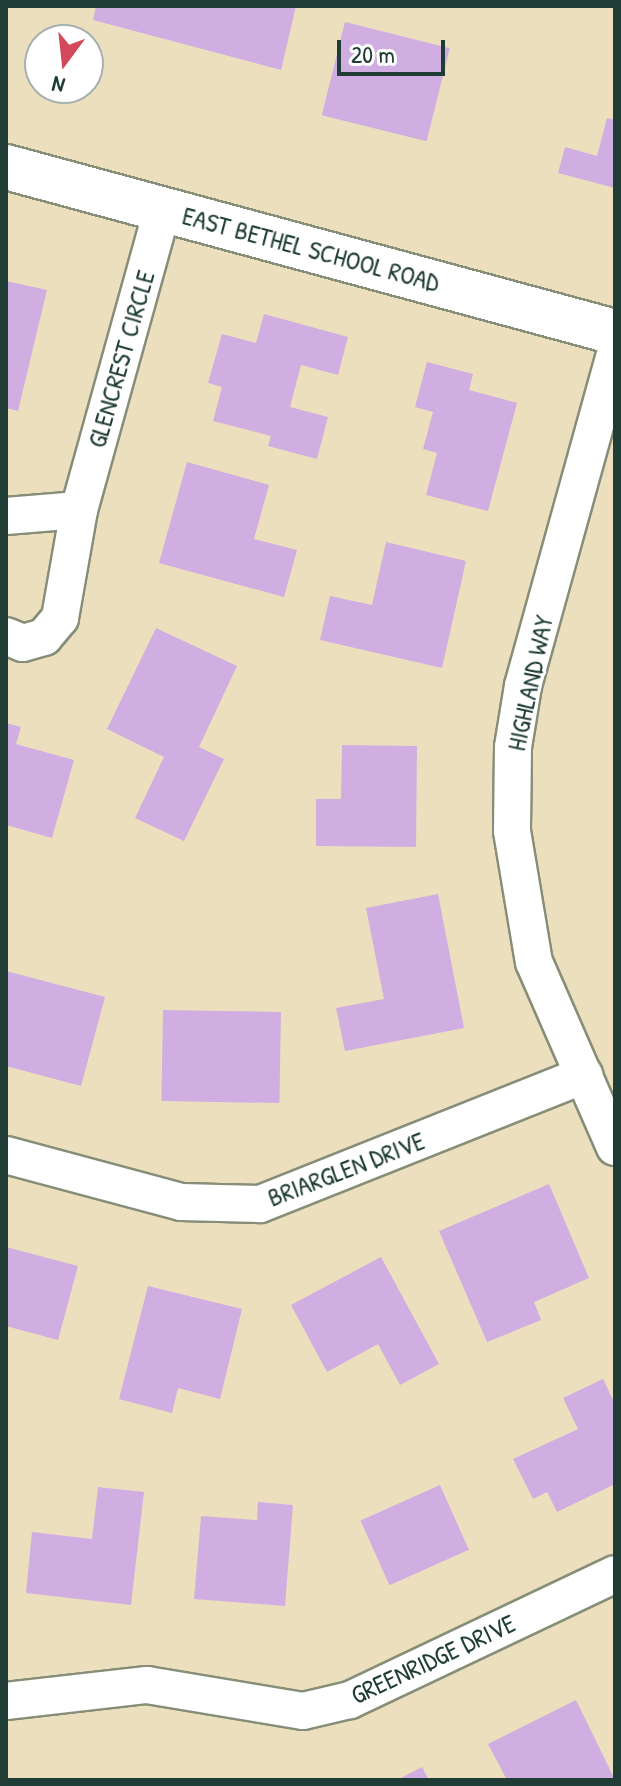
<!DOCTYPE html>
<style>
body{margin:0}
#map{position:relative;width:621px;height:1786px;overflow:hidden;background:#ecdfbd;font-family:"Patrick Hand",sans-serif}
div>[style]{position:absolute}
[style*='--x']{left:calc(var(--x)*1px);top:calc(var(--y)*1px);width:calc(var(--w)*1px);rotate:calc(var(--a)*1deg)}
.building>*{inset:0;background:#d0aee2;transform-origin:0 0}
.roads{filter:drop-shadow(2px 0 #868e78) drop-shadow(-2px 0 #868e78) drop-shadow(0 2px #868e78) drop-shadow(0 -2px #868e78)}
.street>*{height:36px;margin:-18px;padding:0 18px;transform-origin:18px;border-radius:18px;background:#fff}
.secondary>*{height:44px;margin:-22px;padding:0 22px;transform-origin:22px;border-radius:22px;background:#fff}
span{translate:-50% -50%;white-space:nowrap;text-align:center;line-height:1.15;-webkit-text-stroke:6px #fff;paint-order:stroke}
.street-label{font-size:26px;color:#1f3d34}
.frame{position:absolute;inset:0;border:8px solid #1f3d34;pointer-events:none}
.north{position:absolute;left:24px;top:24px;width:80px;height:80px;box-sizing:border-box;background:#fff;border:2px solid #a5b1ae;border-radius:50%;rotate:195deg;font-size:22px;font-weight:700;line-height:32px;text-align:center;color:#1f3d34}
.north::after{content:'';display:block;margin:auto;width:28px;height:36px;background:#d1495b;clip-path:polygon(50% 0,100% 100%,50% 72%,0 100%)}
.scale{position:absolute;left:337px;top:40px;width:108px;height:36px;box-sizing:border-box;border:4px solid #1f3d34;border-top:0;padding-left:10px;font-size:24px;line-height:28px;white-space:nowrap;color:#1f3d34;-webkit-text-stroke:6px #fff;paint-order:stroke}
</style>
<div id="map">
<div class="building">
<i style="clip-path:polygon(96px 6px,296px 6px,281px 70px,93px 20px)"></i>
<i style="left:345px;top:22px;width:108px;height:96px;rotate:14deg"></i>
<i style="clip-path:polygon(607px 118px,615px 120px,615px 188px,558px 173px,565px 147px,597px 156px)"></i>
<i style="clip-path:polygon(6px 281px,47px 290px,18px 411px,6px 408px)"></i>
<i style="clip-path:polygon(264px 314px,348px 337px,338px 375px,301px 365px,290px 407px,328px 417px,317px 459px,268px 446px,271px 436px,213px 421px,222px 387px,208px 383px,222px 334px,256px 343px)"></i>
<i style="clip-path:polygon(427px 362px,473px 374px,469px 390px,517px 403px,488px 511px,426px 495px,437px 453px,423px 449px,433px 412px,415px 407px)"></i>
<i style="clip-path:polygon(187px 462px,269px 485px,254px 539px,297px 550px,284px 597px,159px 563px)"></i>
<i style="clip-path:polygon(386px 542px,466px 561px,442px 668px,320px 640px,330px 596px,372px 605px)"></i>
<i style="clip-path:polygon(156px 628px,237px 666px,199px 747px,224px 759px,184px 841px,135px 818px,164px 757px,107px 729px)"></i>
<i style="clip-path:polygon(6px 723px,21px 727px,16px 744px,74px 760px,52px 838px,6px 825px)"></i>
<i style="clip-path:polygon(342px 745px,417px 746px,416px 847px,316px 846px,316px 799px,341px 799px)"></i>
<i style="clip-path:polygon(438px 894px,464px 1028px,345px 1051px,336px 1008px,384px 999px,366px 908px)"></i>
<i style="clip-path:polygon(6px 971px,105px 997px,81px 1086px,6px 1066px)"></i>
<i style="left:163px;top:1010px;width:118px;height:91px;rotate:1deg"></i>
<i style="clip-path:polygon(549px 1184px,589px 1278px,534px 1302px,541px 1320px,487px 1342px,439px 1231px)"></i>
<i style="clip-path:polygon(6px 1247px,78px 1266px,58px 1340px,6px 1326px)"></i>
<i style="clip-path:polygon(381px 1257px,439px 1364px,400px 1385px,378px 1344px,327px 1372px,291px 1305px)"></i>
<i style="clip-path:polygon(148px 1286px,242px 1309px,220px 1399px,178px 1388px,172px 1413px,119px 1399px)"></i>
<i style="clip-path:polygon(603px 1379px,615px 1404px,615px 1484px,557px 1512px,547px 1492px,533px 1499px,513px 1459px,578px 1429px,563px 1398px)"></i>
<i style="left:440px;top:1485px;width:71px;height:87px;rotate:66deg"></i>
<i style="clip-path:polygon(98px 1487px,144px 1492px,131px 1605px,26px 1593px,32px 1532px,92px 1539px)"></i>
<i style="clip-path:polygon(258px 1502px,293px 1505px,285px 1606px,194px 1599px,201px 1516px,257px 1520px)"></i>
<i style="clip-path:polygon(576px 1700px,615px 1780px,507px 1780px,488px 1744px)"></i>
<i style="clip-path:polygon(422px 1767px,429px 1780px,397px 1780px)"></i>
</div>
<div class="roads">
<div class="street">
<i style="--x:615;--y:354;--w:345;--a:105.5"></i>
<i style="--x:523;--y:686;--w:62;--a:99.3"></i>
<i style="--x:513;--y:747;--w:84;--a:90.7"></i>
<i style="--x:512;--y:831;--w:133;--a:80.5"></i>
<i style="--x:534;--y:962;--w:202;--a:66.4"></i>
<i style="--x:79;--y:510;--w:313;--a:-74.5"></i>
<i style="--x:6;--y:516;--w:73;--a:-4.7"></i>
<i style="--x:79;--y:510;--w:110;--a:100"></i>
<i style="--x:60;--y:618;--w:25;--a:130"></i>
<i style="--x:44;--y:637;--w:22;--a:164"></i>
<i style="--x:23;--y:643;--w:18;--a:-158"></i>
<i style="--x:6;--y:1155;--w:181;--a:15"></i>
<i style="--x:181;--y:1202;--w:79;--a:1.5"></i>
<i style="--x:260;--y:1204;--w:349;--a:-21.7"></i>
<i style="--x:6;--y:1701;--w:142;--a:-6.5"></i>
<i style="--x:147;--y:1685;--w:158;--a:9.5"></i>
<i style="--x:303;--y:1711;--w:48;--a:-13.2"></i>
<i style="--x:350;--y:1700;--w:293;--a:-25.4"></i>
</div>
<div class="secondary">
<i style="--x:6;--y:167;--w:631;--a:15.16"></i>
</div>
</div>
<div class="street-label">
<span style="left:311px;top:249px;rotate:15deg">EAST BETHEL SCHOOL ROAD</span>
<span style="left:121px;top:359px;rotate:-74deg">GLENCREST CIRCLE</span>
<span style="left:530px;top:683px;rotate:-78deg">HIGHLAND WAY</span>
<span style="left:346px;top:1169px;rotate:-21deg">BRIARGLEN DRIVE</span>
<span style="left:433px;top:1659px;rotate:-25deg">GREENRIDGE DRIVE</span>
</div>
<div class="frame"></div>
<div class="north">N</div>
<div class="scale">20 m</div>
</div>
